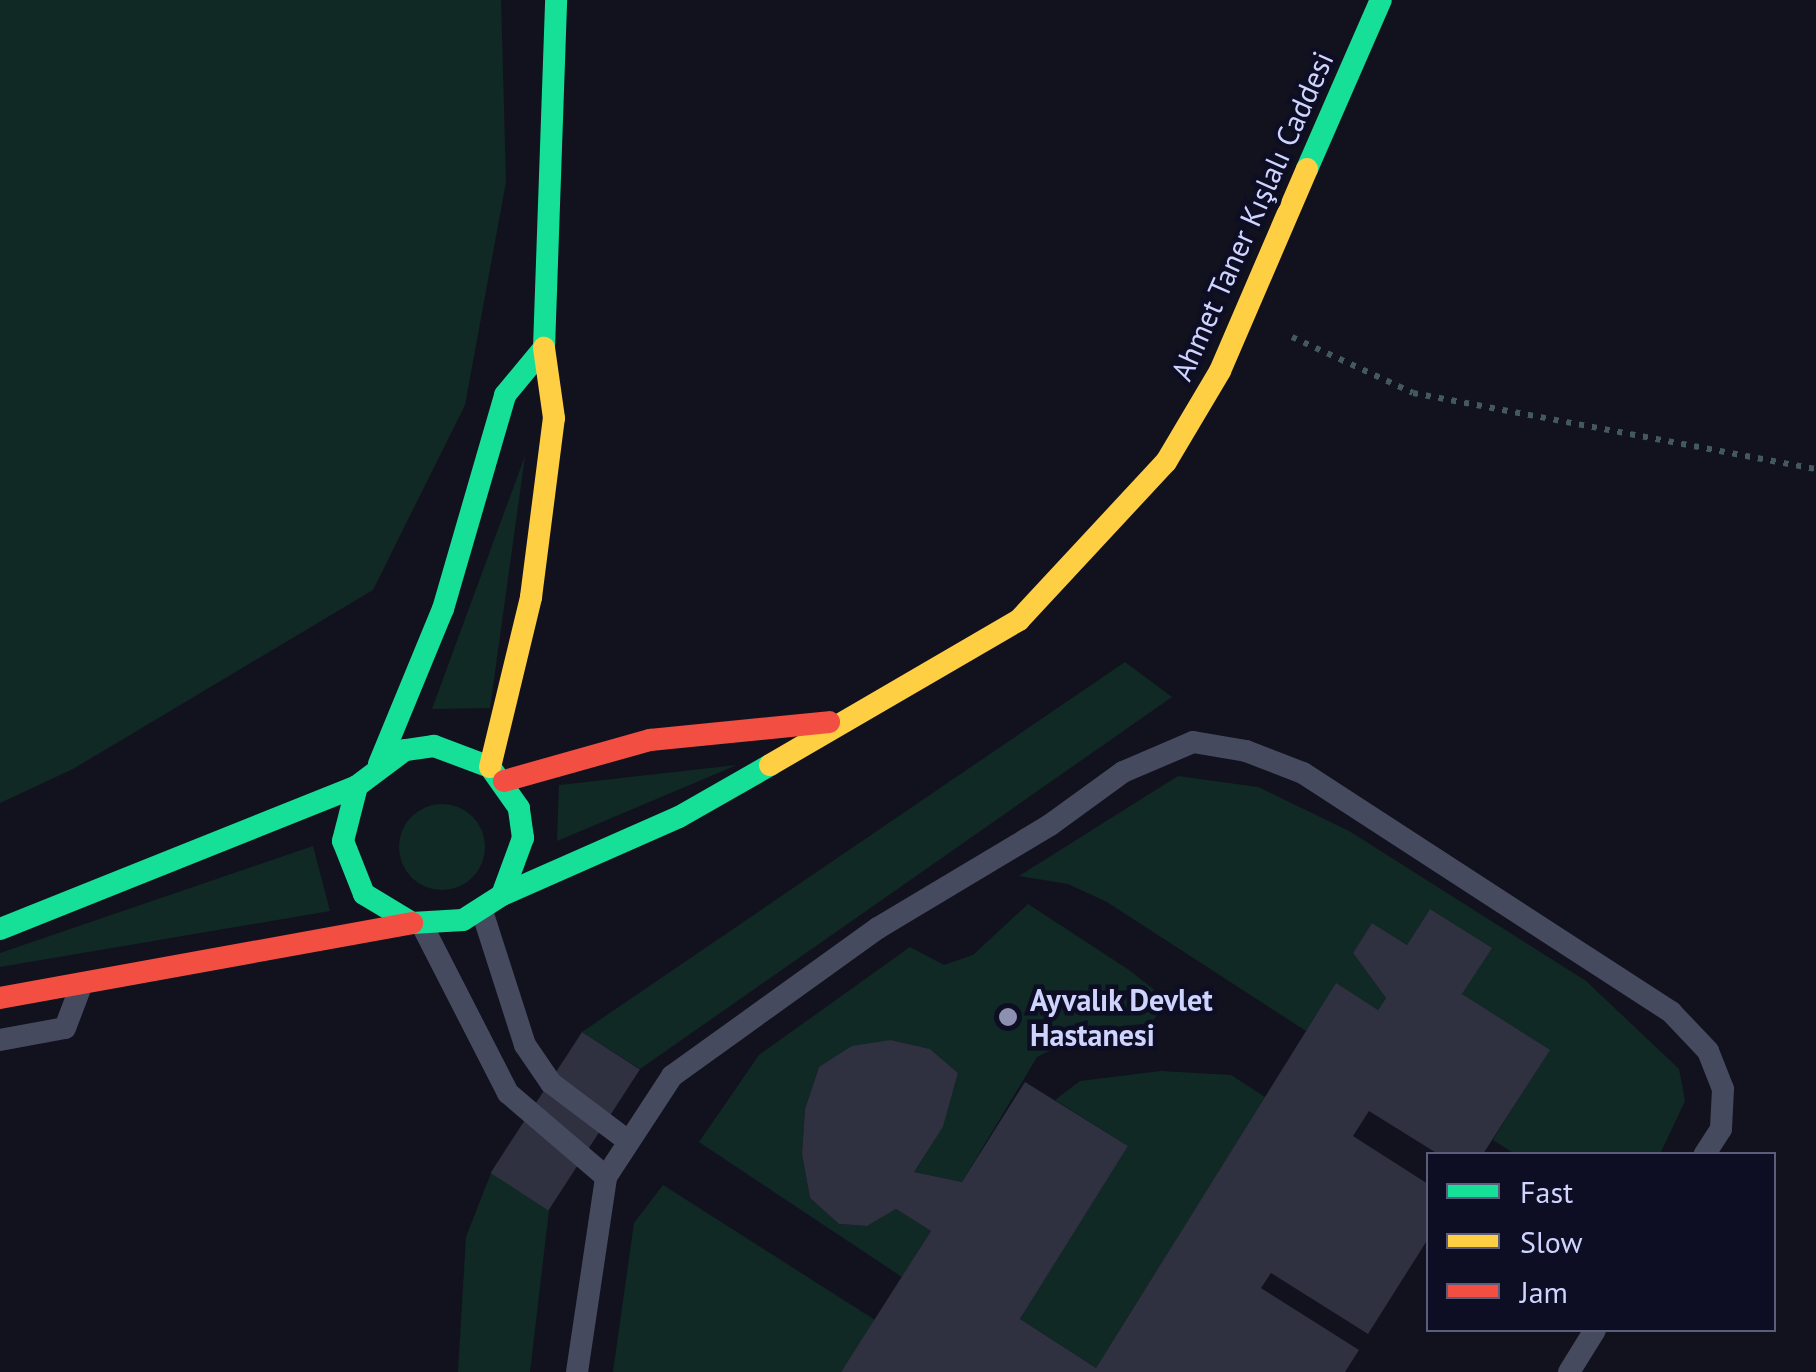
<!DOCTYPE html>
<meta charset="utf-8">
<style>
body{margin:0}
#map{position:relative;width:1816px;height:1372px;overflow:hidden;background:#12121e;font-family:"PT Sans",sans-serif}
div>[style]{position:absolute}
[style*='--x']{left:calc(var(--x)*1px);top:calc(var(--y)*1px);width:calc(var(--w)*1px);rotate:calc(var(--a)*1deg)}
.green>*{inset:0;background:#102924}
.round{border-radius:50%}
.building>*{inset:0;background:#2f3040;transform-origin:0 0}
.path>*{height:6px;margin-top:-3px;transform-origin:0;background:repeating-linear-gradient(90deg,#445860 0 5px,transparent 0 13px)}
.lane>*{height:22px;margin:-11px;padding:0 11px;transform-origin:11px;border-radius:11px;background:#464a5f}
.fast>*{height:22px;margin:-11px;padding:0 11px;transform-origin:11px;border-radius:11px;background:#16e098}
.slow>*{height:22px;margin:-11px;padding:0 11px;transform-origin:11px;border-radius:11px;background:#ffcf43}
.jam>*{height:22px;margin:-11px;padding:0 11px;transform-origin:11px;border-radius:11px;background:#f24e42}
.dots>*{width:28px;height:28px;translate:-50% -50%;box-sizing:border-box;border:5px solid #0d0e23;border-radius:50%}
span{translate:-50% -50%;white-space:nowrap;text-align:center;line-height:1.15;-webkit-text-stroke:9px #0d0e23;paint-order:stroke}
.street-label{font-size:30px;color:#cfd4ff}
.poi-label{font-size:30px;color:#cfd4ff;font-weight:700}
.left{translate:0 -50%;text-align:left}
.legend{position:absolute;left:1426px;top:1152px;width:350px;height:180px;box-sizing:border-box;background:#0d0e23;border:2px solid #5b5d7b;margin:0;padding:12px 18px;list-style:none;font-size:30px;color:#cfd4ff}
.legend li{display:flex;align-items:center;gap:20px;height:50px}
.legend b{width:50px;border:2px solid #5b5d7b}
</style>
<div id="map">
<div class="green">
<i style="clip-path:polygon(0 0,501px 0,506px 182px,465px 405px,373px 590px,73px 769px,0 803px)"></i>
<i style="clip-path:polygon(525px 456px,490px 708px,432px 709px)"></i>
<i style="clip-path:polygon(1125px 662px,1172px 697px,640px 1069px,582px 1032px)"></i>
<i style="clip-path:polygon(737px 765px,557px 841px,559px 785px)"></i>
<i style="clip-path:polygon(1178px 776px,1258px 787px,1349px 831px,1586px 981px,1679px 1069px,1685px 1101px,1660px 1154px,1515px 1154px,1493px 1140px,1549px 1050px,1462px 994px,1491px 948px,1430px 909px,1407px 945px,1372px 923px,1353px 953px,1386px 998px,1378px 1010px,1336px 984px,1306px 1031px,1107px 902px,1068px 884px,1019px 876px)"></i>
<i class="round" style="left:399px;top:804px;width:86px;height:86px"></i>
<i style="clip-path:polygon(313px 846px,330px 911px,0 967px,0 953px)"></i>
<i style="clip-path:polygon(1028px 904px,1129px 970px,1153px 989px,1163px 1007px,1151px 1023px,1094px 1029px,1037px 1057px,962px 1182px,914px 1172px,943px 1127px,958px 1073px,930px 1049px,891px 1040px,819px 1067px,805px 1109px,802px 1154px,810px 1198px,839px 1224px,867px 1226px,896px 1209px,931px 1231px,902px 1277px,699px 1142px,759px 1055px,910px 947px,944px 965px,973px 955px)"></i>
<i style="clip-path:polygon(1161px 1071px,1231px 1075px,1265px 1097px,1096px 1368px,1020px 1319px,1128px 1146px,1055px 1100px,1080px 1081px)"></i>
<i style="clip-path:polygon(491px 1173px,549px 1210px,530px 1372px,458px 1372px,466px 1237px)"></i>
<i style="clip-path:polygon(663px 1185px,875px 1320px,841px 1372px,613px 1372px,634px 1223px)"></i>
</div>
<div class="building">
<i style="clip-path:polygon(1430px 909px,1492px 948px,1462px 994px,1550px 1050px,1483px 1154px,1438px 1154px,1369px 1111px,1353px 1136px,1428px 1184px,1428px 1239px,1368px 1334px,1271px 1273px,1261px 1288px,1359px 1350px,1345px 1372px,841px 1372px,931px 1231px,896px 1209px,867px 1226px,839px 1224px,810px 1198px,802px 1154px,805px 1109px,819px 1067px,852px 1046px,891px 1040px,930px 1049px,958px 1073px,943px 1127px,914px 1172px,962px 1182px,1025px 1082px,1128px 1146px,1020px 1319px,1096px 1368px,1336px 983px,1378px 1010px,1386px 998px,1353px 953px,1372px 923px,1407px 945px)"></i>
<i style="left:582px;top:1032px;width:69px;height:168px;rotate:33deg"></i>
</div>
<div class="path">
<i style="--x:1292;--y:337;--w:133;--a:24.8"></i>
<i style="--x:1413;--y:393;--w:410;--a:10.7"></i>
</div>
<div class="lane">
<i style="--x:482;--y:911;--w:141;--a:72.2"></i>
<i style="--x:525;--y:1045;--w:46;--a:55.6"></i>
<i style="--x:551;--y:1083;--w:96;--a:37"></i>
<i style="--x:422;--y:925;--w:189;--a:62.9"></i>
<i style="--x:508;--y:1093;--w:129;--a:40.6"></i>
<i style="--x:0;--y:1040;--w:66;--a:-10.5"></i>
<i style="--x:65;--y:1028;--w:45;--a:-69.1"></i>
<i style="--x:577;--y:1372;--w:197;--a:-81.5"></i>
<i style="--x:606;--y:1177;--w:121;--a:-56.8"></i>
<i style="--x:672;--y:1076;--w:254;--a:-35.7"></i>
<i style="--x:878;--y:928;--w:200;--a:-30.9"></i>
<i style="--x:1050;--y:825;--w:90;--a:-36"></i>
<i style="--x:1123;--y:772;--w:76;--a:-23.2"></i>
<i style="--x:1193;--y:742;--w:54;--a:9.6"></i>
<i style="--x:1246;--y:751;--w:61;--a:21.1"></i>
<i style="--x:1303;--y:773;--w:439;--a:33"></i>
<i style="--x:1671;--y:1012;--w:54;--a:46.5"></i>
<i style="--x:1708;--y:1051;--w:41;--a:68.5"></i>
<i style="--x:1723;--y:1089;--w:40;--a:92.9"></i>
<i style="--x:1721;--y:1129;--w:30;--a:123"></i>
<i style="--x:1569;--y:1372;--w:49;--a:-58.2"></i>
</div>
<div class="fast">
<i style="--x:1307;--y:169;--w:184;--a:-66.4"></i>
<i style="--x:544;--y:348;--w:348;--a:-88"></i>
<i style="--x:379;--y:764;--w:168;--a:-67.6"></i>
<i style="--x:443;--y:609;--w:223;--a:-73.8"></i>
<i style="--x:505;--y:395;--w:61;--a:-50.3"></i>
<i style="--x:502;--y:895;--w:61;--a:-69.8"></i>
<i style="--x:523;--y:838;--w:30;--a:-98"></i>
<i style="--x:519;--y:808;--w:50;--a:-125.3"></i>
<i style="--x:490;--y:767;--w:60;--a:-159.4"></i>
<i style="--x:434;--y:746;--w:29;--a:172"></i>
<i style="--x:405;--y:750;--w:60;--a:143.1"></i>
<i style="--x:357;--y:786;--w:57;--a:104.3"></i>
<i style="--x:343;--y:841;--w:57;--a:68.4"></i>
<i style="--x:364;--y:894;--w:56;--a:31.1"></i>
<i style="--x:412;--y:923;--w:51;--a:-3.4"></i>
<i style="--x:463;--y:920;--w:46;--a:-32.7"></i>
<i style="--x:502;--y:895;--w:193;--a:-23.8"></i>
<i style="--x:679;--y:817;--w:105;--a:-29.7"></i>
<i style="--x:0;--y:929;--w:385;--a:-21.8"></i>
</div>
<div class="slow">
<i style="--x:770;--y:765;--w:288;--a:-30.2"></i>
<i style="--x:1019;--y:620;--w:216;--a:-47.1"></i>
<i style="--x:1166;--y:462;--w:106;--a:-59.3"></i>
<i style="--x:1220;--y:371;--w:220;--a:-66.7"></i>
<i style="--x:490;--y:767;--w:175;--a:-76.4"></i>
<i style="--x:531;--y:597;--w:180;--a:-82.7"></i>
<i style="--x:554;--y:418;--w:71;--a:-98.1"></i>
</div>
<div class="jam">
<i style="--x:504;--y:781;--w:152;--a:-15.7"></i>
<i style="--x:650;--y:740;--w:180;--a:-5.7"></i>
<i style="--x:0;--y:998;--w:419;--a:-10.3"></i>
</div>
<div class="dots">
<i style="left:1008px;top:1017px;background:#8d90b0"></i>
</div>
<div class="street-label">
<span style="left:1252px;top:216px;rotate:-66deg">Ahmet Taner Kışlalı Caddesi</span>
</div>
<div class="poi-label">
<span class="left" style="left:1030px;top:1017px">Ayvalık Devlet<br>Hastanesi</span>
</div>
<ul class="legend">
<li><b style="height:12px;background:#16e098"></b>Fast</li>
<li><b style="height:12px;background:#ffcf43"></b>Slow</li>
<li><b style="height:12px;background:#f24e42"></b>Jam</li>
</ul>
</div>
